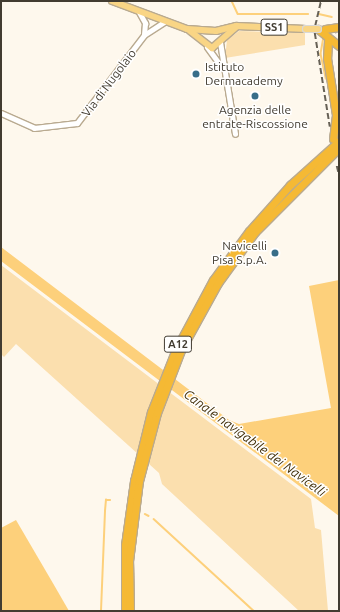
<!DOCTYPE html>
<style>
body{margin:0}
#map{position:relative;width:340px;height:612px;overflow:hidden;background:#fef8ed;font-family:Ubuntu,sans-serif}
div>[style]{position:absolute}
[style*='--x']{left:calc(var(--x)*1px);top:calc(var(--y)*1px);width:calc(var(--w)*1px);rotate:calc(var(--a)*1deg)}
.green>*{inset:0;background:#fbdfae}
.water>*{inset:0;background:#fdd07b}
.stream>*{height:1.5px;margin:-0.75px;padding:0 0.75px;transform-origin:0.75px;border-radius:0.75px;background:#fdd07b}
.highway-tunnel>*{height:7px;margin-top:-3.5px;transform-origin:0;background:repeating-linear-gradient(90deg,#d8d2c7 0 7px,transparent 0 10.5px)}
.roads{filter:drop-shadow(1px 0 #b9aa90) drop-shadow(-1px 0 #b9aa90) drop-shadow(0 1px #b9aa90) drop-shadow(0 -1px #b9aa90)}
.minor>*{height:5px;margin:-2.5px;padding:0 2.5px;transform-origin:2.5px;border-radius:2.5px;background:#fff}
.major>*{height:6px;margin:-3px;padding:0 3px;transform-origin:3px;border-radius:3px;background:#f9d585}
.highway>*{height:7px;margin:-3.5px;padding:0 3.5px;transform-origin:3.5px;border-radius:3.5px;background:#f5b934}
.rail>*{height:1.5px;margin-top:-0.75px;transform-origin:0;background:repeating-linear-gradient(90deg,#676156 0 6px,transparent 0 9px)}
.bridges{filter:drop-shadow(1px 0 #d9d8d6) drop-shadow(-1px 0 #d9d8d6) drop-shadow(0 1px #d9d8d6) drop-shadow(0 -1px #d9d8d6)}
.major-bridge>*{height:6px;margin:-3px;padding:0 3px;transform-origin:3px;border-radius:3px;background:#f9d585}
.dots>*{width:11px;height:11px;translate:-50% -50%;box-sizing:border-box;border:2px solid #fff;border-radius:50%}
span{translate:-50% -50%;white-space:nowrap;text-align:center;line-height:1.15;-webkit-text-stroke:3px #fff;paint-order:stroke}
.shield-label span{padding:1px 3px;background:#fff;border:1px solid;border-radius:3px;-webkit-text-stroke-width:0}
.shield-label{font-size:11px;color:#423c31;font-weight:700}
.poi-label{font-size:12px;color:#423c31}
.left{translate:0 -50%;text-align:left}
.right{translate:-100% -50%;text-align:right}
.street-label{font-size:12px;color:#423c31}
.water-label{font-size:13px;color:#44320c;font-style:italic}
.frame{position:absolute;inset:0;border:2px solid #423c31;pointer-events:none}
</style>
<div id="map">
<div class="green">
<i style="clip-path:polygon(239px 31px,305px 33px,305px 45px,225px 58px,227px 40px)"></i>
<i style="clip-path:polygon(1px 265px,311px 499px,315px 528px,321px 530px,328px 611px,299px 611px,162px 484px,159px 473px,16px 344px,4px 357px,1px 354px)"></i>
</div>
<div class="water">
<i style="clip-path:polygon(1px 247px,229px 420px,239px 424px,331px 408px,309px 286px,339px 280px,339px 516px,1px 261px)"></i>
<i style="clip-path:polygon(16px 520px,54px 585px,69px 611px,1px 611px,1px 528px)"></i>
</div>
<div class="stream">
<i style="--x:232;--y:1;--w:14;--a:65"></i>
<i style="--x:238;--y:14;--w:70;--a:0"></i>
<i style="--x:319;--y:14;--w:13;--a:13"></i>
<i style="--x:324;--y:37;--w:17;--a:100"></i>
<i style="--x:321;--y:54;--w:25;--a:78"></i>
<i style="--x:145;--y:514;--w:4;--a:27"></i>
<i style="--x:154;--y:519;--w:136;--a:42.6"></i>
<i style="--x:101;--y:611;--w:100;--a:-87.7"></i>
<i style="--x:105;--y:511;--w:11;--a:-85"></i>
<i style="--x:106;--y:500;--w:4;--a:0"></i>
</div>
<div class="highway-tunnel">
<i style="--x:328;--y:41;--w:19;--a:-62"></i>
</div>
<div class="roads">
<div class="minor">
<i style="--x:139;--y:12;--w:13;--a:61"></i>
<i style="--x:145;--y:23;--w:11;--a:95"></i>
<i style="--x:220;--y:42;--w:93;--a:80.7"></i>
<i style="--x:207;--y:47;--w:26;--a:54"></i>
<i style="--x:1;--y:113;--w:36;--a:24"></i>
<i style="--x:34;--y:128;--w:43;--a:-6.6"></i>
<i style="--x:77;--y:123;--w:111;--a:-52.7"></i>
<i style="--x:144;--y:35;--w:24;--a:-33"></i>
</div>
<div class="major">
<i style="--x:112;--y:1;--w:80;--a:20.5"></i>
<i style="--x:187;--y:29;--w:29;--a:4"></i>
<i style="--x:216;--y:31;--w:21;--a:-14"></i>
<i style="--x:236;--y:26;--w:70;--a:2.5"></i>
<i style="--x:190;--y:31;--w:28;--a:38"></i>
<i style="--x:212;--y:48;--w:32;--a:-41"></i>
</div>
<div class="highway">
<i style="--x:318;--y:29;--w:27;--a:39"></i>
<i style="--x:325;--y:29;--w:14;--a:-8"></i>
<i style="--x:328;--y:41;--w:17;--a:93"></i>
<i style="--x:327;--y:58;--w:58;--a:81"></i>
<i style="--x:336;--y:115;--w:24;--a:97"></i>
<i style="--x:125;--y:611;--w:66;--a:-90"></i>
<i style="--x:125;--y:545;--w:65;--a:-82"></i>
<i style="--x:134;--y:481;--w:71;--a:-76.2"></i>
<i style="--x:151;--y:412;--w:68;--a:-68.4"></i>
<i style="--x:176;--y:349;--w:78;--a:-61.8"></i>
<i style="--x:213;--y:280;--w:61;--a:-53.7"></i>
<i style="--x:249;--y:231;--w:62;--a:-48.3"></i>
<i style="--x:290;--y:185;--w:66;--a:-41.9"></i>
<i style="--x:130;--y:611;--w:50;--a:-91.1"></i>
<i style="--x:129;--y:561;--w:81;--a:-82.9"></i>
<i style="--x:139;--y:481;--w:70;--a:-75.2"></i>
<i style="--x:157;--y:413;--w:67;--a:-69.1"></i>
<i style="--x:181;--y:350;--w:77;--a:-61.1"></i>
<i style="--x:218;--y:283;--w:63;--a:-54"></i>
<i style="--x:255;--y:232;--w:119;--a:-45"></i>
</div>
</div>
<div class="rail">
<i style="--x:315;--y:26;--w:26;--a:-77"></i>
<i style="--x:315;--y:33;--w:95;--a:80.9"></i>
<i style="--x:337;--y:166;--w:8;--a:76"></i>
</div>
<div class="bridges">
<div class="major-bridge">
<i style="--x:306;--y:29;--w:12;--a:0"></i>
</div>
</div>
<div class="dots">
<i style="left:196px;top:74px;background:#386e8a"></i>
<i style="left:255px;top:96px;background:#386e8a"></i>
<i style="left:275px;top:253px;background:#386e8a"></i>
</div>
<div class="shield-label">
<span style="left:274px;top:27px">SS1</span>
<span style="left:178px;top:344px">A12</span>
</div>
<div class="poi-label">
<span class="left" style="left:205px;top:74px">Istituto<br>Dermacademy</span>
<span style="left:255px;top:117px">Agenzia delle<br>entrate-Riscossione</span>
<span class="right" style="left:267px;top:253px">Navicelli<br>Pisa S.p.A.</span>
</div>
<div class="street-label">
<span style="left:109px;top:83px;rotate:-53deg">Via di Nugolaio</span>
</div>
<div class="water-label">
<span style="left:255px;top:443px;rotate:36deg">Canale navigabile dei Navicelli</span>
</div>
<div class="frame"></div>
</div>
